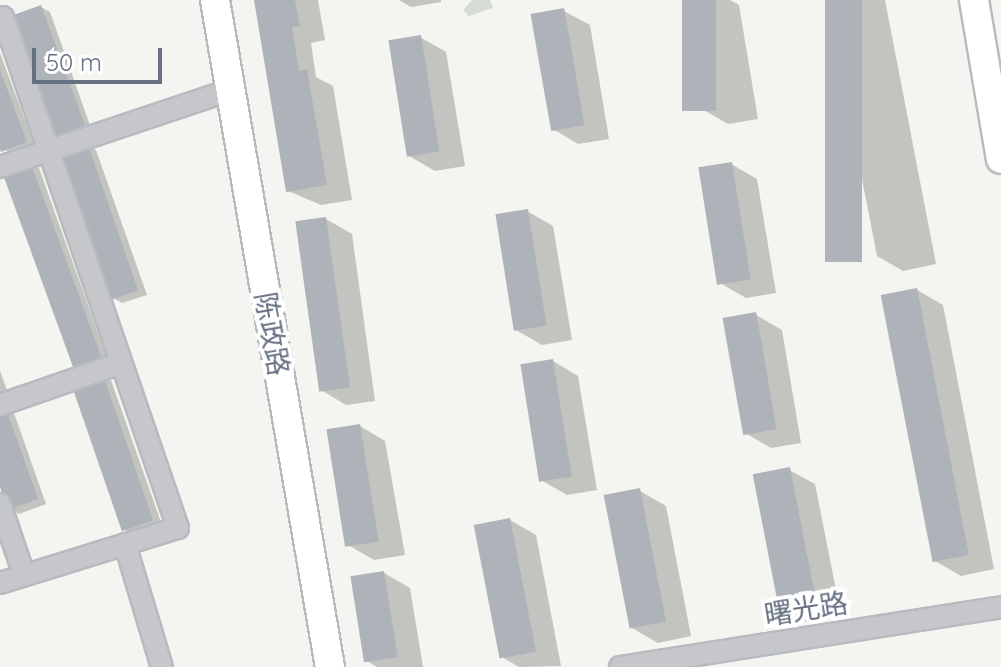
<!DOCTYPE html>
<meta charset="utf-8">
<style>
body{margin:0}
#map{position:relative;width:1001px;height:667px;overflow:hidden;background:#f4f5f1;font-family:Quicksand,"Noto Sans SC",sans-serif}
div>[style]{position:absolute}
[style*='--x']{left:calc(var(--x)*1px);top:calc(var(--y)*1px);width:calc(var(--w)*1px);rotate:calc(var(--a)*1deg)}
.green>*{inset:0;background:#d5dcd2}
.shadow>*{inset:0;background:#0003}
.building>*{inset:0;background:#aeb2b9;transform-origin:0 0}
.roads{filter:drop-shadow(2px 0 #b7babf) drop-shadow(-2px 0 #b7babf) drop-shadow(0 2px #b7babf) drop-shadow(0 -2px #b7babf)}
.street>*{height:20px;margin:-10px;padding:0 10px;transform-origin:10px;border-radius:10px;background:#c5c7cb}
.secondary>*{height:28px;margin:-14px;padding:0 14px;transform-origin:14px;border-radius:14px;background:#fff}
span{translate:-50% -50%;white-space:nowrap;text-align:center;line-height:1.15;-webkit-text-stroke:8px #fff;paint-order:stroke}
.street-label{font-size:28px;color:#657082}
.scale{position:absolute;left:32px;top:48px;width:130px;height:36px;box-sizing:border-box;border:4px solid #657082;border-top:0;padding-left:10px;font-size:24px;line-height:28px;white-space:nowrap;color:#657082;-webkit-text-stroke:6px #fff;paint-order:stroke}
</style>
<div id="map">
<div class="green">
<i style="clip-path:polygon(472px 0,490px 0,493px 8px,469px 16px,463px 10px)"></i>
</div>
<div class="shadow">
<i style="clip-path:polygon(256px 0,318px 0,325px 40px,311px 43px,316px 77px,333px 86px,352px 200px,321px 205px,288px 191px)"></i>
<i style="clip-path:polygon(399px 0,441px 0,441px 2px,411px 7px)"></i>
<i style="clip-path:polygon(684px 0,730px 0,739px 5px,758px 119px,728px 124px,702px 109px)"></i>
<i style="clip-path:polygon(827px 0,885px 0,936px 264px,903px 271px,877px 256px)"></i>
<i style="clip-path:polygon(41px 7px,50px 12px,92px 131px,67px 140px,58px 135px)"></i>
<i style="clip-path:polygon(564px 11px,590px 25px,609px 139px,578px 144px,553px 129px)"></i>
<i style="clip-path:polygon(420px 37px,446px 52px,465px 166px,435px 171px,409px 156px)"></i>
<i style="clip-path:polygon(0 53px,35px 147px,12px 156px,0 144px)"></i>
<i style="clip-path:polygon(87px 144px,96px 150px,147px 295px,122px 303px,113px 298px)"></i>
<i style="clip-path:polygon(30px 163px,39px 168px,108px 361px,83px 370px,74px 365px)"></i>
<i style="clip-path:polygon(731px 164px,757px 179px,776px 293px,746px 298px,720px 283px)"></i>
<i style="clip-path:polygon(527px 211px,553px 226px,572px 340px,542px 345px,516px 330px)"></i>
<i style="clip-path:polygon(326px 219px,352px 234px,375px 401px,346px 405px,321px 390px)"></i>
<i style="clip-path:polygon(917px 290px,943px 305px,994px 569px,961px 576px,935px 561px)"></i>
<i style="clip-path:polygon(756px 315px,782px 330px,801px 443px,771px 448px,745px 433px)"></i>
<i style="clip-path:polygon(553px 361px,578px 376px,597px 490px,567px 495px,541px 480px)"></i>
<i style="clip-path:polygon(0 371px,8px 393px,0 396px)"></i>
<i style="clip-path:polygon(101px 375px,111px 380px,162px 525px,134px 535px,125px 530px)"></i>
<i style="clip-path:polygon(4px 408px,14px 413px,46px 504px,19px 514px,10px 508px,0 481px)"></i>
<i style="clip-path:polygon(360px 426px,385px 441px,405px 555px,374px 560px,348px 545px)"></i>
<i style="clip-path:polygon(789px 470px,815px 484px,841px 615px,807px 622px,781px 607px)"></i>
<i style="clip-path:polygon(640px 491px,666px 506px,691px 636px,658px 643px,632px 628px)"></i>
<i style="clip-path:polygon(510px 520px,536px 535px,561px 666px,519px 667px,502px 657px)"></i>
<i style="clip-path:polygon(384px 573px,410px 588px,423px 667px,377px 667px,367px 661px)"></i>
</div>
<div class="building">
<i style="clip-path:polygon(254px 0,295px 0,300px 26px,292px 27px,299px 71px,307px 69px,327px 185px,286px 192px)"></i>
<i style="left:682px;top:0;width:34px;height:111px"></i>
<i style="left:825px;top:0;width:37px;height:262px"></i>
<i style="left:41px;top:5px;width:128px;height:30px;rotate:70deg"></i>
<i style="left:564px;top:8px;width:119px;height:34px;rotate:80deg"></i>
<i style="left:421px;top:35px;width:118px;height:33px;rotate:81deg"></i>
<i style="clip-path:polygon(0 70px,27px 142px,1px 152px,0 149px)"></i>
<i style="left:87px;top:142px;width:157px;height:29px;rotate:71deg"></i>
<i style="left:30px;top:161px;width:208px;height:30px;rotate:70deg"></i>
<i style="left:732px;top:162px;width:119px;height:34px;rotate:81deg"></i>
<i style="left:528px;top:209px;width:118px;height:33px;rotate:81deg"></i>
<i style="left:326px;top:217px;width:172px;height:31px;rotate:82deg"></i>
<i style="left:917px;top:288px;width:272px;height:37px;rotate:79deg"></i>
<i style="left:756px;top:312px;width:119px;height:34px;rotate:80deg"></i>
<i style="left:553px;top:359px;width:119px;height:33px;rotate:81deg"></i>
<i style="left:102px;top:372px;width:157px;height:33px;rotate:71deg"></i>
<i style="clip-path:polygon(5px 406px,38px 499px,8px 510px,0 487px,0 407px)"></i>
<i style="left:360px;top:424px;width:119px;height:34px;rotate:81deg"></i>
<i style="left:790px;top:467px;width:136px;height:38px;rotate:79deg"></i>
<i style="left:640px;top:488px;width:136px;height:37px;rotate:79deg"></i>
<i style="left:510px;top:518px;width:136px;height:37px;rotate:79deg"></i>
<i style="left:384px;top:571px;width:87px;height:34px;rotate:81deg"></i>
</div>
<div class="roads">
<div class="street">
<i style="--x:0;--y:167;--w:243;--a:-18.5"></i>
<i style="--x:0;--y:405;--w:128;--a:-19.1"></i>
<i style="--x:0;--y:504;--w:75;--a:71.3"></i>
<i style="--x:125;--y:544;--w:128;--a:73.3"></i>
<i style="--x:0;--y:583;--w:186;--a:-17.2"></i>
<i style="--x:178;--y:528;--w:540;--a:-108.9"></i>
<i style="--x:620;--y:667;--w:386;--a:-8.9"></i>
</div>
<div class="secondary">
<i style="--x:215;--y:0;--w:677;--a:80.22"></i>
<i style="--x:974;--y:0;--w:161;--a:80.4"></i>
</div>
</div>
<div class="street-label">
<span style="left:272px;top:334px;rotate:80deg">陈政路</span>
<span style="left:806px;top:609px;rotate:-9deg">曙光路</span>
</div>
<div class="scale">50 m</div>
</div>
